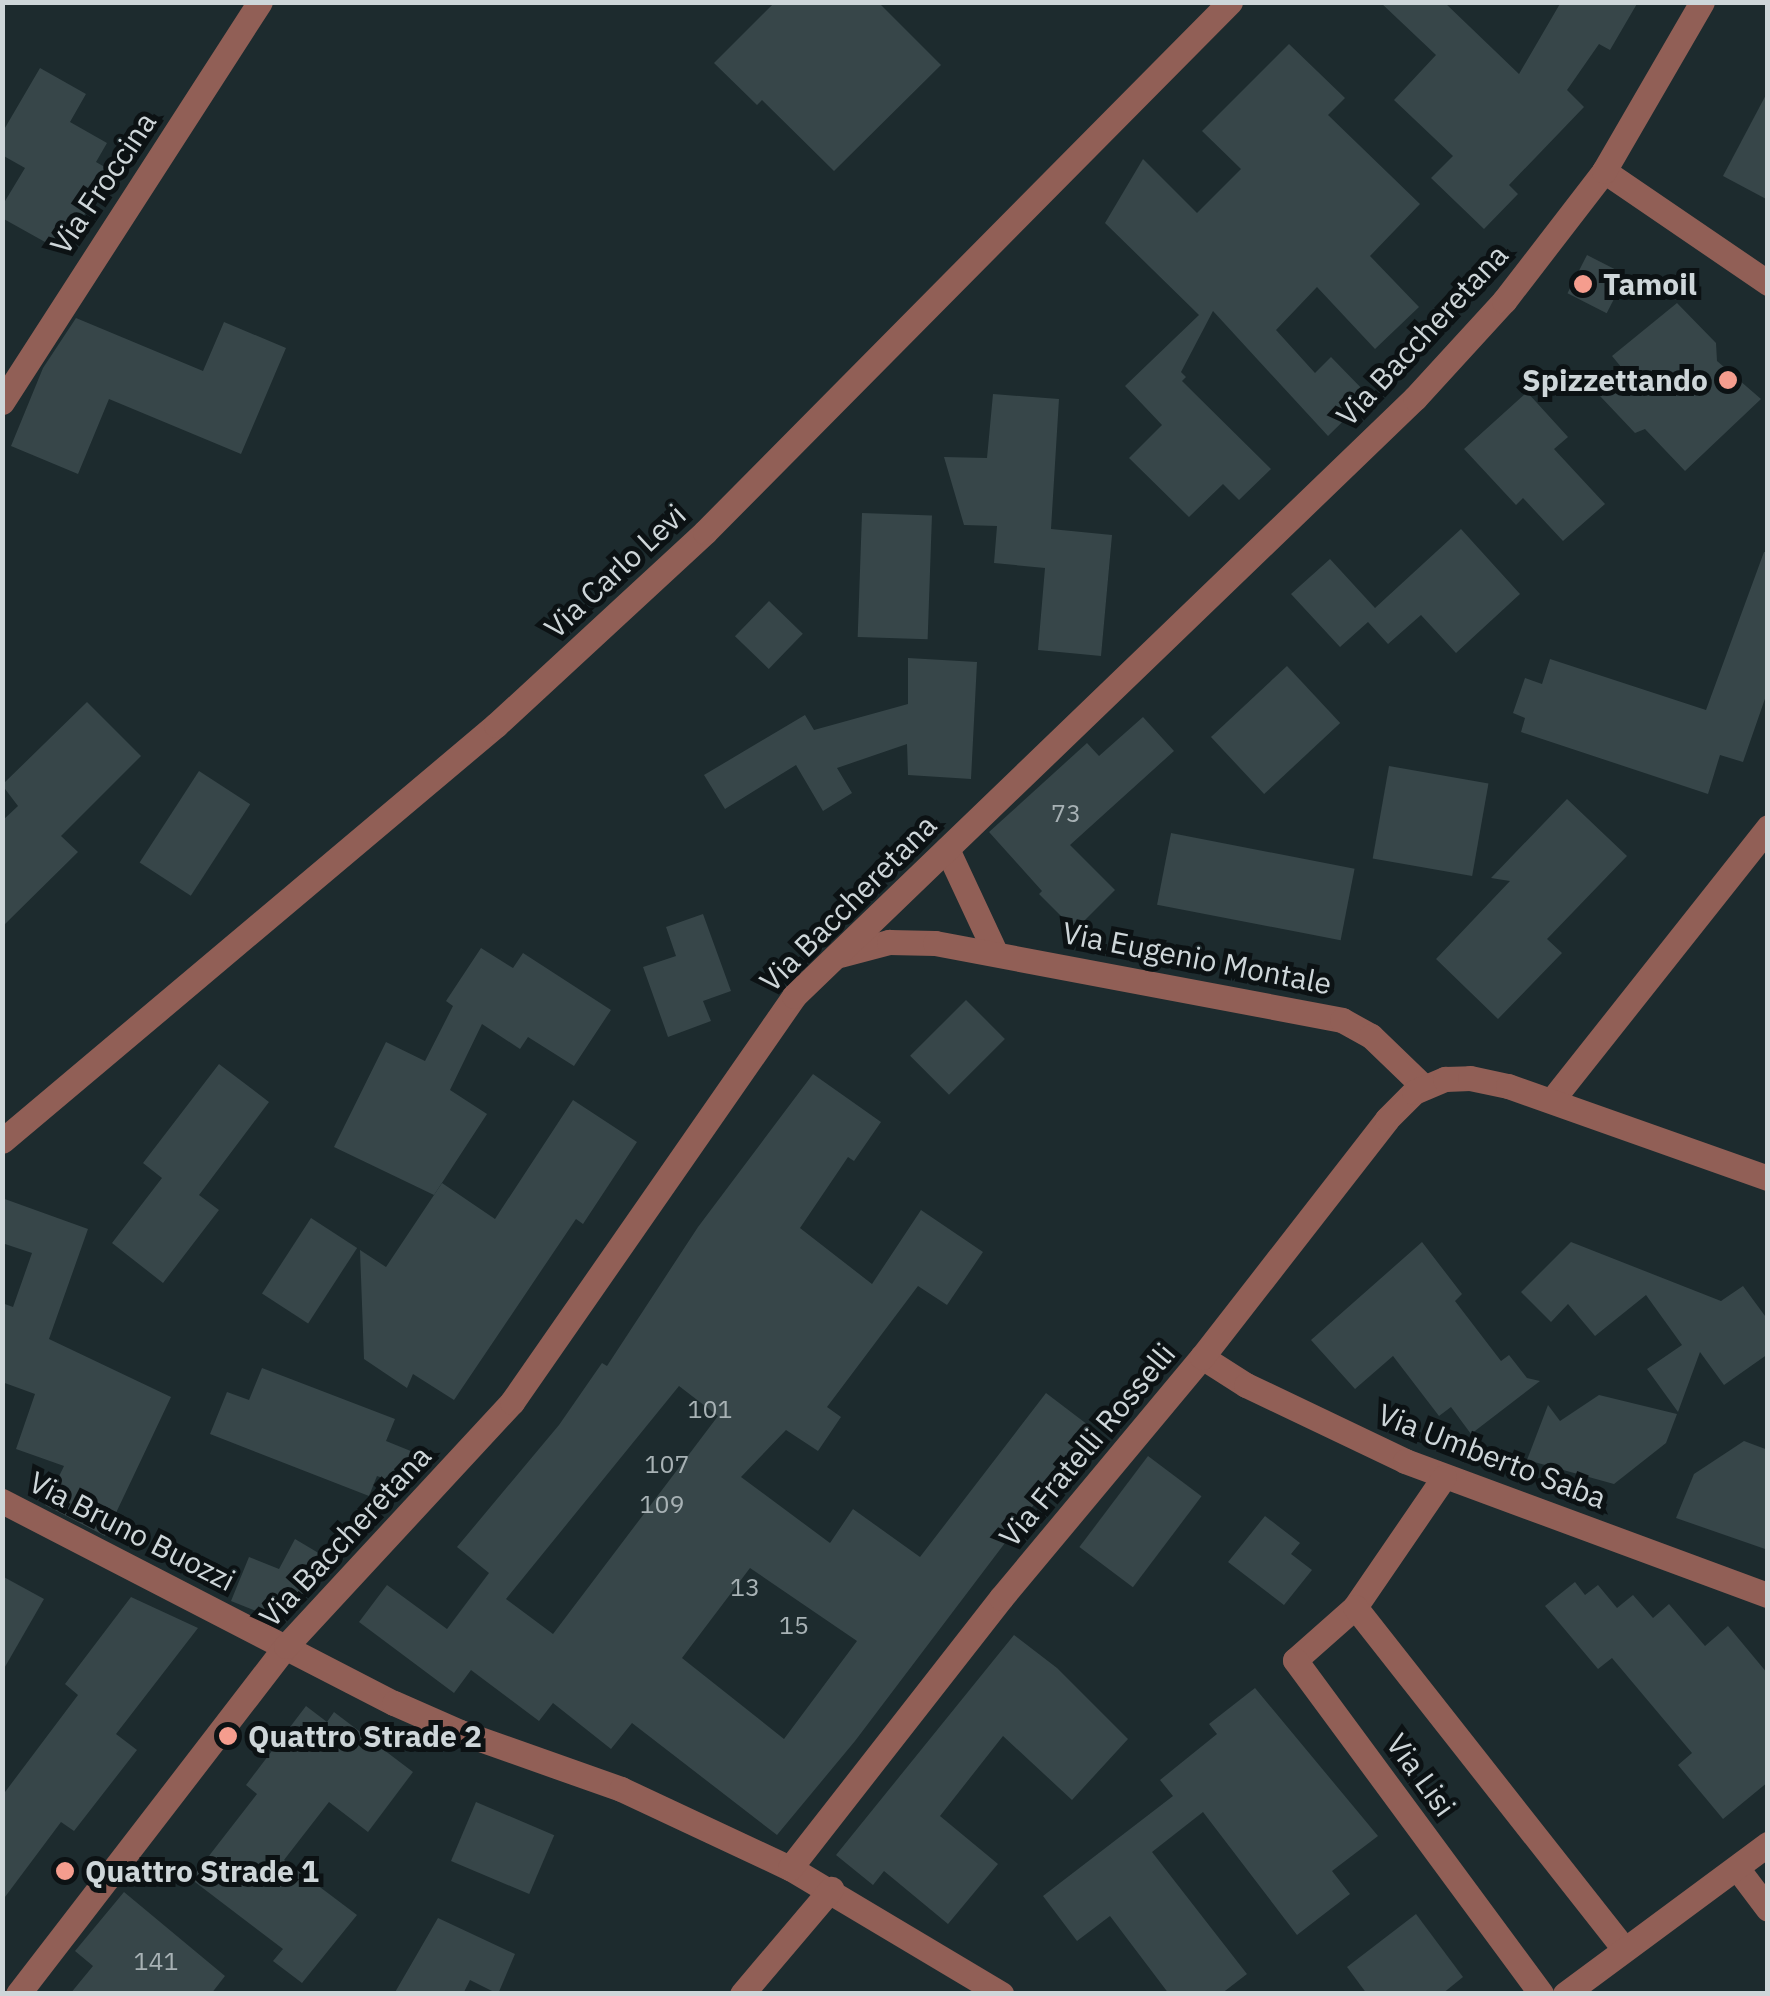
<!DOCTYPE html>
<style>
body{margin:0}
#map{position:relative;width:1770px;height:1996px;overflow:hidden;background:#1d2b2e;font-family:"IBM Plex Sans",sans-serif}
div>[style]{position:absolute}
[style*='--x']{left:calc(var(--x)*1px);top:calc(var(--y)*1px);width:calc(var(--w)*1px);rotate:calc(var(--a)*1deg)}
.building>*{inset:0;background:#374649;transform-origin:0 0}
.minor>*{height:25px;margin:-12.5px;padding:0 12.5px;transform-origin:12.5px;border-radius:12.5px;background:#915f56}
.dots>*{width:28px;height:28px;translate:-50% -50%;box-sizing:border-box;border:5px solid #0c1214;border-radius:50%}
span{translate:-50% -50%;white-space:nowrap;text-align:center;line-height:1.15;-webkit-text-stroke:10px #0c1214;paint-order:stroke}
.number-label{font-size:25px;color:#a8b2b5}
.number-label span{-webkit-text-stroke-width:0}
.street-label{font-size:30px;color:#ced6d9}
.poi-label{font-size:30px;color:#ced6d9;font-weight:700}
.left{translate:0 -50%;text-align:left}
.right{translate:-100% -50%;text-align:right}
.frame{position:absolute;inset:0;border:5px solid #ced6d9;pointer-events:none}
</style>
<div id="map">
<div class="building">
<i style="clip-path:polygon(775px 2px,878px 2px,941px 65px,834px 171px,762px 100px,757px 105px,714px 63px)"></i>
<i style="clip-path:polygon(1380px 2px,1444px 2px,1519px 74px,1561px 2px,1638px 2px,1610px 50px,1599px 44px,1567px 90px,1584px 107px,1509px 185px,1518px 194px,1484px 229px,1431px 178px,1453px 156px,1394px 100px,1436px 55px)"></i>
<i style="clip-path:polygon(1289px 44px,1345px 98px,1328px 115px,1420px 204px,1370px 256px,1419px 307px,1375px 349px,1317px 287px,1276px 330px,1315px 373px,1331px 357px,1369px 396px,1328px 436px,1213px 311px,1181px 372px,1186px 377px,1182px 381px,1271px 469px,1239px 500px,1223px 484px,1189px 517px,1129px 458px,1162px 425px,1125px 386px,1199px 315px,1105px 223px,1143px 159px,1197px 213px,1241px 169px,1202px 131px)"></i>
<i style="clip-path:polygon(40px 68px,86px 94px,70px 122px,107px 143px,96px 162px,110px 170px,63px 252px,2px 218px,2px 206px,25px 168px,2px 155px,2px 133px)"></i>
<i style="clip-path:polygon(1768px 91px,1768px 200px,1723px 176px)"></i>
<i style="left:1587px;top:255px;width:44px;height:43px;rotate:27deg"></i>
<i style="clip-path:polygon(1677px 303px,1716px 343px,1717px 361px,1761px 399px,1685px 471px,1645px 429px,1635px 433px,1600px 396px,1626px 373px,1612px 356px)"></i>
<i style="clip-path:polygon(76px 318px,203px 371px,224px 322px,286px 348px,241px 454px,109px 399px,78px 474px,11px 446px,43px 368px)"></i>
<i style="clip-path:polygon(1527px 392px,1568px 437px,1554px 449px,1605px 504px,1563px 541px,1523px 498px,1516px 505px,1464px 449px)"></i>
<i style="clip-path:polygon(993px 394px,1059px 399px,1051px 529px,1112px 535px,1101px 656px,1038px 650px,1045px 568px,994px 563px,997px 526px,964px 525px,944px 457px,987px 458px)"></i>
<i style="left:862px;top:513px;width:70px;height:124px;rotate:2deg"></i>
<i style="clip-path:polygon(1461px 529px,1520px 594px,1456px 653px,1421px 615px,1388px 644px,1368px 622px,1340px 647px,1291px 594px,1330px 559px,1375px 608px)"></i>
<i style="clip-path:polygon(1764px 552px,1768px 552px,1768px 690px,1743px 762px,1720px 755px,1708px 794px,1521px 732px,1525px 718px,1513px 713px,1525px 678px,1542px 684px,1550px 659px,1706px 710px)"></i>
<i style="left:769px;top:601px;width:47px;height:49px;rotate:44deg"></i>
<i style="clip-path:polygon(908px 658px,977px 662px,971px 779px,908px 775px,907px 744px,837px 768px,852px 793px,823px 811px,796px 765px,725px 809px,704px 775px,805px 715px,814px 730px,908px 704px)"></i>
<i style="left:1287px;top:666px;width:78px;height:104px;rotate:47deg"></i>
<i style="clip-path:polygon(87px 702px,141px 756px,61px 836px,78px 852px,2px 927px,2px 821px,18px 806px,2px 785px)"></i>
<i style="clip-path:polygon(1143px 717px,1174px 751px,1070px 845px,1115px 890px,1075px 930px,1039px 894px,1042px 891px,989px 832px,1087px 743px,1099px 756px)"></i>
<i style="left:1389px;top:766px;width:101px;height:94px;rotate:10deg"></i>
<i style="left:199px;top:771px;width:61px;height:109px;rotate:33deg"></i>
<i style="clip-path:polygon(1567px 799px,1627px 856px,1547px 939px,1562px 953px,1498px 1019px,1436px 959px,1510px 881px,1491px 878px)"></i>
<i style="left:1171px;top:833px;width:187px;height:73px;rotate:11deg"></i>
<i style="clip-path:polygon(703px 914px,731px 991px,703px 1001px,711px 1021px,668px 1037px,643px 967px,676px 956px,666px 927px)"></i>
<i style="clip-path:polygon(481px 948px,513px 968px,523px 953px,611px 1010px,574px 1066px,528px 1037px,520px 1049px,482px 1024px,450px 1090px,487px 1114px,434px 1195px,334px 1147px,386px 1042px,425px 1061px,453px 1006px,446px 1001px)"></i>
<i style="left:966px;top:1000px;width:55px;height:79px;rotate:45deg"></i>
<i style="clip-path:polygon(219px 1064px,269px 1102px,199px 1195px,219px 1210px,163px 1283px,112px 1243px,162px 1178px,143px 1163px)"></i>
<i style="clip-path:polygon(evenodd,813px 1074px,881px 1122px,854px 1161px,848px 1157px,800px 1228px,872px 1284px,921px 1210px,983px 1252px,947px 1305px,918px 1286px,827px 1407px,841px 1417px,818px 1451px,786px 1430px,741px 1477px,830px 1543px,853px 1509px,920px 1557px,1046px 1393px,1092px 1428px,855px 1741px,777px 1835px,632px 1723px,611px 1749px,553px 1703px,539px 1721px,471px 1670px,454px 1693px,359px 1622px,387px 1585px,447px 1629px,489px 1573px,457px 1547px,559px 1425px,602px 1363px,607px 1366px,698px 1227px,813px 1074px,679px 1386px,718px 1416px,553px 1634px,506px 1599px,679px 1386px,813px 1074px,750px 1568px,857px 1641px,784px 1739px,682px 1658px,750px 1568px)"></i>
<i style="clip-path:polygon(573px 1100px,637px 1142px,583px 1224px,576px 1219px,454px 1400px,413px 1374px,407px 1388px,364px 1359px,360px 1250px,386px 1267px,442px 1183px,495px 1219px)"></i>
<i style="clip-path:polygon(2px 1198px,88px 1229px,49px 1339px,171px 1397px,105px 1536px,45px 1505px,64px 1466px,16px 1449px,35px 1394px,2px 1382px,2px 1303px,13px 1307px,32px 1253px,2px 1243px)"></i>
<i style="left:311px;top:1218px;width:55px;height:90px;rotate:33deg"></i>
<i style="clip-path:polygon(1422px 1242px,1462px 1294px,1455px 1301px,1501px 1361px,1509px 1355px,1527px 1378px,1540px 1381px,1471px 1434px,1451px 1407px,1439px 1416px,1393px 1356px,1355px 1389px,1311px 1340px)"></i>
<i style="clip-path:polygon(1571px 1242px,1721px 1301px,1743px 1286px,1768px 1320px,1768px 1354px,1724px 1385px,1700px 1352px,1678px 1412px,1647px 1369px,1682px 1345px,1646px 1295px,1595px 1336px,1568px 1304px,1551px 1322px,1521px 1292px)"></i>
<i style="clip-path:polygon(262px 1368px,395px 1419px,386px 1441px,428px 1458px,421px 1476px,410px 1488px,377px 1476px,369px 1496px,210px 1434px,227px 1392px,249px 1400px)"></i>
<i style="clip-path:polygon(1599px 1395px,1677px 1414px,1666px 1443px,1614px 1484px,1527px 1460px,1548px 1405px,1560px 1421px)"></i>
<i style="clip-path:polygon(1744px 1441px,1768px 1450px,1768px 1550px,1676px 1518px,1694px 1474px)"></i>
<i style="left:1148px;top:1456px;width:67px;height:114px;rotate:37deg"></i>
<i style="clip-path:polygon(1265px 1516px,1300px 1543px,1291px 1554px,1312px 1570px,1284px 1605px,1228px 1562px)"></i>
<i style="clip-path:polygon(295px 1539px,337px 1564px,274px 1618px,231px 1601px,249px 1557px,279px 1569px)"></i>
<i style="clip-path:polygon(2px 1576px,44px 1599px,2px 1672px)"></i>
<i style="clip-path:polygon(1575px 1582px,1585px 1595px,1598px 1585px,1617px 1608px,1633px 1595px,1653px 1618px,1669px 1604px,1705px 1646px,1728px 1626px,1768px 1674px,1768px 1782px,1723px 1819px,1678px 1765px,1692px 1753px,1612px 1658px,1598px 1669px,1545px 1606px)"></i>
<i style="clip-path:polygon(131px 1597px,198px 1628px,116px 1734px,137px 1750px,74px 1831px,61px 1822px,2px 1901px,2px 1796px,78px 1695px,65px 1684px)"></i>
<i style="clip-path:polygon(1014px 1635px,1057px 1668px,1128px 1739px,1072px 1800px,1003px 1736px,940px 1816px,998px 1864px,948px 1924px,884px 1871px,873px 1885px,836px 1855px)"></i>
<i style="clip-path:polygon(1255px 1688px,1378px 1836px,1332px 1871px,1350px 1894px,1297px 1935px,1203px 1812px,1152px 1852px,1247px 1974px,1221px 1994px,1169px 1994px,1110px 1916px,1077px 1941px,1043px 1896px,1173px 1796px,1160px 1780px,1217px 1734px,1209px 1724px)"></i>
<i style="clip-path:polygon(306px 1706px,327px 1722px,334px 1712px,413px 1772px,368px 1832px,329px 1802px,284px 1860px,357px 1915px,302px 1983px,273px 1961px,283px 1949px,191px 1879px,257px 1794px,246px 1785px)"></i>
<i style="left:476px;top:1802px;width:85px;height:64px;rotate:23deg"></i>
<i style="clip-path:polygon(124px 1892px,225px 1976px,211px 1994px,70px 1994px,93px 1966px,75px 1951px)"></i>
<i style="clip-path:polygon(1416px 1914px,1463px 1977px,1442px 1994px,1367px 1994px,1347px 1967px)"></i>
<i style="clip-path:polygon(438px 1918px,515px 1954px,498px 1994px,470px 1980px,463px 1994px,394px 1994px)"></i>
</div>
<div class="minor">
<i style="--x:1604;--y:171;--w:199;--a:34.3"></i>
<i style="--x:2;--y:402;--w:476;--a:-57.2"></i>
<i style="--x:947;--y:849;--w:114;--a:65"></i>
<i style="--x:840;--y:955;--w:51;--a:-14.9"></i>
<i style="--x:889;--y:942;--w:46;--a:1.2"></i>
<i style="--x:935;--y:943;--w:414;--a:10.7"></i>
<i style="--x:1342;--y:1020;--w:33;--a:29"></i>
<i style="--x:1371;--y:1036;--w:72;--a:43.9"></i>
<i style="--x:1552;--y:1100;--w:348;--a:-51.6"></i>
<i style="--x:2;--y:1141;--w:646;--a:-40.1"></i>
<i style="--x:496;--y:725;--w:284;--a:-42.7"></i>
<i style="--x:705;--y:532;--w:746;--a:-45.27"></i>
<i style="--x:1202;--y:1357;--w:52;--a:32.5"></i>
<i style="--x:1246;--y:1385;--w:176;--a:25.5"></i>
<i style="--x:1405;--y:1461;--w:387;--a:20.3"></i>
<i style="--x:1444;--y:1477;--w:158;--a:124.4"></i>
<i style="--x:1355;--y:1607;--w:80;--a:138.5"></i>
<i style="--x:1295;--y:1660;--w:415;--a:53.6"></i>
<i style="--x:2;--y:1501;--w:441;--a:27.3"></i>
<i style="--x:394;--y:1703;--w:72;--a:23.7"></i>
<i style="--x:460;--y:1732;--w:171;--a:19.5"></i>
<i style="--x:621;--y:1789;--w:187;--a:25.1"></i>
<i style="--x:790;--y:1868;--w:246;--a:30.8"></i>
<i style="--x:1355;--y:1607;--w:435;--a:51.8"></i>
<i style="--x:790;--y:1868;--w:343;--a:-52"></i>
<i style="--x:1001;--y:1598;--w:314;--a:-50.2"></i>
<i style="--x:1202;--y:1357;--w:301;--a:-52.1"></i>
<i style="--x:1387;--y:1119;--w:38;--a:-45"></i>
<i style="--x:1414;--y:1092;--w:34;--a:-23"></i>
<i style="--x:1445;--y:1079;--w:25;--a:-2"></i>
<i style="--x:1470;--y:1078;--w:39;--a:12"></i>
<i style="--x:1508;--y:1086;--w:276;--a:19.5"></i>
<i style="--x:1737;--y:1868;--w:51;--a:52.9"></i>
<i style="--x:18;--y:1994;--w:439;--a:-52.4"></i>
<i style="--x:286;--y:1646;--w:333;--a:-47.2"></i>
<i style="--x:512;--y:1402;--w:494;--a:-55.2"></i>
<i style="--x:794;--y:996;--w:862;--a:-43.92"></i>
<i style="--x:1415;--y:398;--w:132;--a:-47.5"></i>
<i style="--x:1504;--y:301;--w:164;--a:-52.4"></i>
<i style="--x:1604;--y:171;--w:195;--a:-59.9"></i>
<i style="--x:742;--y:1994;--w:138;--a:-49.7"></i>
<i style="--x:1565;--y:1994;--w:252;--a:-36.5"></i>
</div>
<div class="dots">
<i style="left:1583px;top:284px;background:#f59d8e"></i>
<i style="left:1728px;top:380px;background:#f59d8e"></i>
<i style="left:228px;top:1736px;background:#f59d8e"></i>
<i style="left:65px;top:1871px;background:#f59d8e"></i>
</div>
<div class="number-label">
<span style="left:1066px;top:813px">73</span>
<span style="left:710px;top:1409px">101</span>
<span style="left:667px;top:1464px">107</span>
<span style="left:662px;top:1504px">109</span>
<span style="left:745px;top:1587px">13</span>
<span style="left:794px;top:1625px">15</span>
<span style="left:156px;top:1961px">141</span>
</div>
<div class="street-label">
<span style="left:103px;top:183px;rotate:-56deg">Via Froccina</span>
<span style="left:1422px;top:335px;rotate:-47deg">Via Baccheretana</span>
<span style="left:615px;top:571px;rotate:-43deg">Via Carlo Levi</span>
<span style="left:848px;top:903px;rotate:-45deg">Via Baccheretana</span>
<span style="left:1197px;top:958px;rotate:11deg">Via Eugenio Montale</span>
<span style="left:1087px;top:1445px;rotate:-50deg">Via Fratelli Rosselli</span>
<span style="left:1492px;top:1456px;rotate:21deg">Via Umberto Saba</span>
<span style="left:132px;top:1531px;rotate:27deg">Via Bruno Buozzi</span>
<span style="left:345px;top:1536px;rotate:-47deg">Via Baccheretana</span>
<span style="left:1421px;top:1775px;rotate:54deg">Via Lisi</span>
</div>
<div class="poi-label">
<span class="left" style="left:1603px;top:284px">Tamoil</span>
<span class="right" style="left:1708px;top:380px">Spizzettando</span>
<span class="left" style="left:248px;top:1736px">Quattro Strade 2</span>
<span class="left" style="left:85px;top:1871px">Quattro Strade 1</span>
</div>
<div class="frame"></div>
</div>
